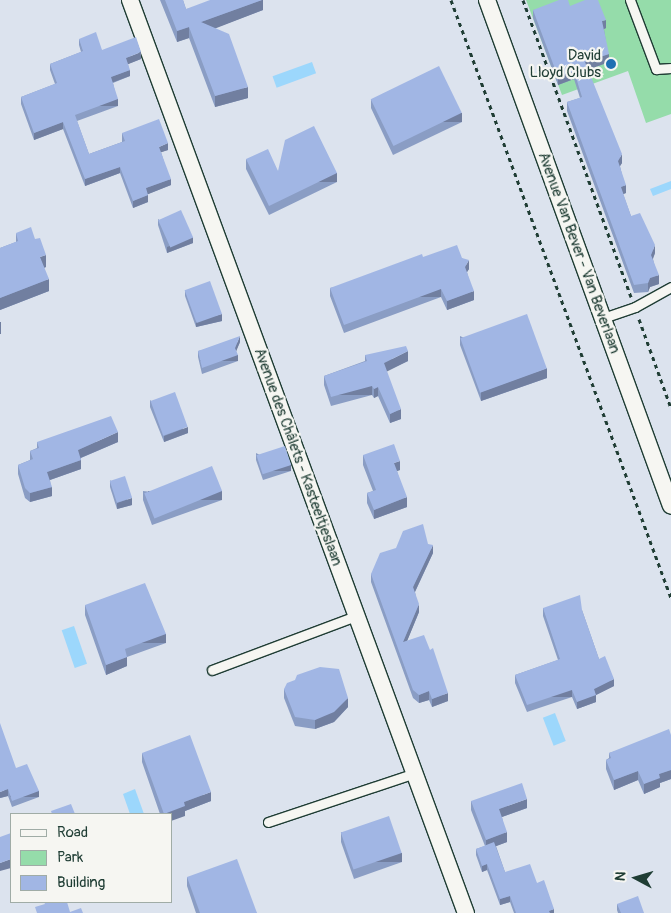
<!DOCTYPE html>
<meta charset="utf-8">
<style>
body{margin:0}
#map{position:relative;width:671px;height:913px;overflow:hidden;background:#dce3ee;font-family:Pangolin,sans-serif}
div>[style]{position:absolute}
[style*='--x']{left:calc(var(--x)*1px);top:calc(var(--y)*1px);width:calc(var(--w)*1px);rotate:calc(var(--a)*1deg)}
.green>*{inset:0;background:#95dcaa}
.water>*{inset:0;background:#9cd7fc;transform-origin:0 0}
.path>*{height:3px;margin-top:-1.5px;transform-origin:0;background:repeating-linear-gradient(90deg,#1f3d34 0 4px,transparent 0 8px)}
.roads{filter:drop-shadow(1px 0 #1f3d34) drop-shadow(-1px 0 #1f3d34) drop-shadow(0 1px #1f3d34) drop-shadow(0 -1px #1f3d34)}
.lane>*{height:9px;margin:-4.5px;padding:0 4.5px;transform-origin:4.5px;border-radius:4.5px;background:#f6f6f2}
.street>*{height:16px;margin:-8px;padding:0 8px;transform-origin:8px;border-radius:8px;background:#f6f6f2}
.wall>*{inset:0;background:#8a9dc4}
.shaded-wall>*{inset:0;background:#717fa0;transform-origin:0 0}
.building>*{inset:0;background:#a1b6e4;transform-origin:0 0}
.dots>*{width:14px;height:14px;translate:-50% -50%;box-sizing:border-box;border:2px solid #f6f6f2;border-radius:50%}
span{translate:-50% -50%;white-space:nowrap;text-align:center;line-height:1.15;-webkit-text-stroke:4.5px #f6f6f2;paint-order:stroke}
.poi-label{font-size:15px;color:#1f3d34}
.right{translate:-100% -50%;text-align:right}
.street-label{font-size:15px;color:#1f3d34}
.legend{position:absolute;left:10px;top:813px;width:162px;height:90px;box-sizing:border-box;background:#f6f6f2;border:1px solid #a0aca6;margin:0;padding:6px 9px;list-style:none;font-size:15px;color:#1f3d34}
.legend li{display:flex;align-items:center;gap:10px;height:25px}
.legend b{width:25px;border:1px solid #a0aca6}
.north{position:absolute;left:611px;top:853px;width:50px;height:50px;-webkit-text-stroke:4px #f6f6f2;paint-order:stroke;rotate:276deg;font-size:14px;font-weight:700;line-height:20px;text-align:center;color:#1f3d34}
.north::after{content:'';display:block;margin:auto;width:18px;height:22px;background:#1f3d34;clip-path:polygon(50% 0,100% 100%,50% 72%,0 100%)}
</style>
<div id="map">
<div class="green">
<i style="clip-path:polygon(526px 0,671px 0,671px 114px,646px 123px,628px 71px,562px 95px)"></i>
</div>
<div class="water">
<i style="left:312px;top:62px;width:12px;height:42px;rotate:70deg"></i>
<i style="clip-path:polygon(671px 181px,671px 189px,653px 196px,650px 189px)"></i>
<i style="left:74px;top:626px;width:40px;height:13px;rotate:71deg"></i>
<i style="left:555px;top:713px;width:30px;height:13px;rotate:69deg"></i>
<i style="clip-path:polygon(135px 789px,144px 814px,130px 814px,123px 794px)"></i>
</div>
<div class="path">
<i style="--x:451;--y:0;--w:637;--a:69.8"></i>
<i style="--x:523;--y:0;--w:316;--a:70"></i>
<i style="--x:639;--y:319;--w:95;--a:70.2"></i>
</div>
<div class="roads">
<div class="lane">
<i style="--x:630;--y:0;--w:74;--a:69.4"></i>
<i style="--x:656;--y:69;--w:15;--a:-4"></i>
<i style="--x:603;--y:318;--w:34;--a:-19"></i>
<i style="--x:635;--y:307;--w:41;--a:-29.1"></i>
<i style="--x:212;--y:670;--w:154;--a:-20.6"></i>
<i style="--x:268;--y:822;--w:155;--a:-18.4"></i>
</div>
<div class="street">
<i style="--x:130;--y:0;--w:973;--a:69.8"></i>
<i style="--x:487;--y:0;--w:538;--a:70.02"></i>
</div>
</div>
<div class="wall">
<i style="clip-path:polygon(160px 0,183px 0,186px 9px,263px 0,263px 10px,215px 28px,248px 98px,215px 107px,189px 38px,177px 42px)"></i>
<i style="clip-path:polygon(570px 6px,606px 28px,604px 29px,609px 62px,588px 70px,622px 163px,620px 166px,626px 193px,623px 194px,631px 216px,655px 253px,653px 259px,659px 284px,650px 287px,648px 292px,634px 293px,567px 111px,567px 102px,580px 98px,574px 79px,558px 85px,533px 18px,533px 10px)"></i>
<i style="clip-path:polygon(79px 39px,102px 50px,141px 59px,128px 64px,130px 76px,113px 83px,118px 106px,77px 121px,89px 154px,122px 142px,122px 133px,168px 150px,161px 152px,171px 185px,148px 194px,148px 202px,133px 208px,120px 173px,85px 186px,63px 129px,34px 140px,21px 104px,21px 97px,55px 84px,50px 70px,50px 64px,81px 52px,79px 45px)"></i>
<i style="clip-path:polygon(371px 99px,462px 122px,393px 155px,371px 108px)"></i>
<i style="clip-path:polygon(246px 159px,278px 171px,337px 182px,269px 215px,246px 169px)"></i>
<i style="clip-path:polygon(158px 219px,193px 243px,167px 253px,158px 225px)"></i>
<i style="clip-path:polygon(16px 233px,46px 267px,44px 268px,49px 291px,0 310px,0 248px,16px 242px)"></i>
<i style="clip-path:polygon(462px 258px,469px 269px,467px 272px,474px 300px,447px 310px,441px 297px,344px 333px,330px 296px,330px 288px)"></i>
<i style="clip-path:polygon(185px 290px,222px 321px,196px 327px,185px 296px)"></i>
<i style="clip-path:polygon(460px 336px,547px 378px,481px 401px,460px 345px)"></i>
<i style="clip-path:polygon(240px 342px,236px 351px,238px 361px,202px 374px,198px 357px,198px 351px)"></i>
<i style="clip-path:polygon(365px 355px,408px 361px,386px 371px,401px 419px,390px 423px,378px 396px,374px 398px,372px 395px,331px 406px,324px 385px,324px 376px,365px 361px)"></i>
<i style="clip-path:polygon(150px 400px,188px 433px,164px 442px,150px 407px)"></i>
<i style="clip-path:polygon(37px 442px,118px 442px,81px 458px,81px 469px,50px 480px,52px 496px,30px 502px,25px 498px,18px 474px,18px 465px,30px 460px,30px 451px,37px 448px)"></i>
<i style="clip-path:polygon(256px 453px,291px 471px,263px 480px,256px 460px)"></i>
<i style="clip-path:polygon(363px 455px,400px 470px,397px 471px,407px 507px,374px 519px,367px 503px,367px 493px,373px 491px,363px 465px)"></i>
<i style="clip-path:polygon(110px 480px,132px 505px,117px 509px,110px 487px)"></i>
<i style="clip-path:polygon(143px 491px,222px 500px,152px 525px,143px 500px)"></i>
<i style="clip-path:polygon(428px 544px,433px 553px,415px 592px,419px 612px,407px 641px,448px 701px,432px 707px,429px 700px,419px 703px,413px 698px,371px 582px,371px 574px)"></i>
<i style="clip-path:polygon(85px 605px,166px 643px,127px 657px,127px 666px,106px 675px,85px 615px)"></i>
<i style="clip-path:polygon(543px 608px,582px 610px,599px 659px,614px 686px,596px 695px,596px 702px,577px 709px,572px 697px,527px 712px,515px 683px,515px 675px,558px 660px,543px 616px)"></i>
<i style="clip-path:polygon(284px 689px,348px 707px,334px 722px,315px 729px,295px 726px,284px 698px)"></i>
<i style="clip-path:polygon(671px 735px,671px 779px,660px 783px,660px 787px,644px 794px,638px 780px,614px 790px,606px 769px,606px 760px,609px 758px,609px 753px)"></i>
<i style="clip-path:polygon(142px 753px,211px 801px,185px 811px,185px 816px,160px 814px,142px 762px)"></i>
<i style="clip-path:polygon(16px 768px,39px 797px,12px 807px,8px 796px,0 798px)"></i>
<i style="clip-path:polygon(471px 801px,527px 808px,502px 817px,507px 842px,496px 846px,505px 872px,537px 883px,554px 913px,514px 913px,510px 902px,500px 905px,487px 870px,482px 872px,476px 855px,476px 849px,485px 846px,471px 810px)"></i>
<i style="clip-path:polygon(341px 832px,402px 862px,354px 879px,341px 842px)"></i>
<i style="clip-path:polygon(187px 877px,257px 913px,196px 913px,187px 886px)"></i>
<i style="clip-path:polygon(617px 904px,644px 913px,618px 913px,617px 910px)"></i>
</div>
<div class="shaded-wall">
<i style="clip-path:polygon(262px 0,263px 0,263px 10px,201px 34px,201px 22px)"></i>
<i style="clip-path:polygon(606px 20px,606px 28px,602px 30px,602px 21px)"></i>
<i style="clip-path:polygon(189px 27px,189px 38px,177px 42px,177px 31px)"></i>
<i style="clip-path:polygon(141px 52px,141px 59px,126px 65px,126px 58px)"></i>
<i style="clip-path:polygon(609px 54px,609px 62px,585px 71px,585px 62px)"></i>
<i style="clip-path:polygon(130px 70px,130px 76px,111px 83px,111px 77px)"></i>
<i style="clip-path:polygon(574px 71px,574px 79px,558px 85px,558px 77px)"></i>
<i style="clip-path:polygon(248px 87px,248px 98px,215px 107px,215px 96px)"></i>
<i style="left:118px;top:99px;width:7px;height:46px;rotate:90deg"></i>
<i style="left:462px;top:113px;width:9px;height:76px;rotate:90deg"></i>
<i style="clip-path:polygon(63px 122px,63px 129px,34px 140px,34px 133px)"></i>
<i style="clip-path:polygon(168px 143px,168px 150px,159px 153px,159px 147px)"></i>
<i style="clip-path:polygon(622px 154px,622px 163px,618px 169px,618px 161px)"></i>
<i style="clip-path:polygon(120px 167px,120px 173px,85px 186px,85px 179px)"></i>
<i style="left:337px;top:173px;width:9px;height:76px;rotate:90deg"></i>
<i style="clip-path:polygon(171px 179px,171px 185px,146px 195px,146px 188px)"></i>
<i style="clip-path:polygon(626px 185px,626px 193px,621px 195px,621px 187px)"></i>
<i style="clip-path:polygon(148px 195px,148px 202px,133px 208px,133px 201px)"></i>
<i style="clip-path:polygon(193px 237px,193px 243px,167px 253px,167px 247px)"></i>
<i style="clip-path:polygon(655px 245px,655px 253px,651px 263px,651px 255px)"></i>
<i style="clip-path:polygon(46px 255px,46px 267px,40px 269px,40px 257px)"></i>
<i style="clip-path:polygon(469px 260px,469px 269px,465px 275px,465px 267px)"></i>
<i style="clip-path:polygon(659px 275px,659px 284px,650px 287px,648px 292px,648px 283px,650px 278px)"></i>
<i style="clip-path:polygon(49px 279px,49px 291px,0 310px,0 298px)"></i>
<i style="left:441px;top:289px;width:8px;height:103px;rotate:90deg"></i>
<i style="clip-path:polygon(474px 291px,474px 300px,447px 310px,447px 301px)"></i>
<i style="clip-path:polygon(222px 314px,222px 321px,196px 327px,196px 321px)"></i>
<i style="left:0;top:322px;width:1px;height:12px"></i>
<i style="clip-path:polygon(240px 336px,240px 342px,235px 354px,235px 348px)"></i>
<i style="clip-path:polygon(408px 351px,408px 361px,384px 373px,384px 363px)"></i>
<i style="left:238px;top:355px;width:6px;height:38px;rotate:90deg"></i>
<i style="clip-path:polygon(547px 368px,547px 378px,481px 401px,481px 392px)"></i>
<i style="left:372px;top:386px;width:9px;height:42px;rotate:90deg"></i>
<i style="clip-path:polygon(378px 387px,378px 396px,374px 398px,374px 389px)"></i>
<i style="clip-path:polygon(401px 409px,401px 419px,390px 423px,390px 414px)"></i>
<i style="clip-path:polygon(188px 427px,188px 433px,164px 442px,164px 436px)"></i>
<i style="clip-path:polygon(118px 432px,118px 442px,78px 459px,78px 450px)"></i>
<i style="clip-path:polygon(81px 460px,81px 469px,47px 481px,47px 472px)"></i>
<i style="clip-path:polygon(400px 461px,400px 470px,394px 472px,394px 463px)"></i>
<i style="left:291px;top:465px;width:6px;height:29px;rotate:90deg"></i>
<i style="clip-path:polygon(52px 487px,52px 496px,30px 502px,30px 493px)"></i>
<i style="left:222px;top:491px;width:9px;height:74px;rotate:90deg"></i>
<i style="clip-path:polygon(407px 497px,407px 507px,374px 519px,374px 510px)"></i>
<i style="clip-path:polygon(132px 498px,132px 505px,117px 509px,117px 503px)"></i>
<i style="clip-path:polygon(433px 545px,433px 553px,413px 596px,413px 587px)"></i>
<i style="clip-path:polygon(419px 604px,419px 612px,403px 651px,403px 642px)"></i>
<i style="left:166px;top:634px;width:9px;height:44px;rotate:90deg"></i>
<i style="clip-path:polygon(127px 657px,127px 666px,106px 675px,106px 665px)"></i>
<i style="clip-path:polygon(614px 679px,614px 686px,596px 695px,596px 702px,577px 709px,577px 702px,594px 689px)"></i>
<i style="left:572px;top:690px;width:7px;height:47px;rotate:90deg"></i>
<i style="clip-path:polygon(429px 691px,429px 700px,419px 703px,419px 695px)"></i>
<i style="clip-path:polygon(448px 693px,448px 701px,432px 707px,432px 699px)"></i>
<i style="clip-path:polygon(348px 698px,348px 707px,334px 722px,315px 729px,315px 720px)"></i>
<i style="clip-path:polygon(671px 770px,671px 779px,660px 783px,660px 787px,644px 794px,644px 784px,659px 774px)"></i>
<i style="clip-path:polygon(638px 771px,638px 780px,614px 790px,614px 780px)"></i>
<i style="clip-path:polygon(8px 789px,8px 796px,0 798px,0 792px)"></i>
<i style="left:39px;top:791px;width:6px;height:29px;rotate:90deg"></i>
<i style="clip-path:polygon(211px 792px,211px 801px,185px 811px,185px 816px,171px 821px,171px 814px,164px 814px,184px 802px)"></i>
<i style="clip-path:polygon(527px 799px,527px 808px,499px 818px,499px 809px)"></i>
<i style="clip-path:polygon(507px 832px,507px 842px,486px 850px,486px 840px)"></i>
<i style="left:402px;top:853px;width:9px;height:51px;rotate:90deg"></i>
<i style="clip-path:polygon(11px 859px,11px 868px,0 871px,0 863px)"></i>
<i style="clip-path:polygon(487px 864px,487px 870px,482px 872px,482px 866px)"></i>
<i style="clip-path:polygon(510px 896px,510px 902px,500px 905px,500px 899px)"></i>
<i style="clip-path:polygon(554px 909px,554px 913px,549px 913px,549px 911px)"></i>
</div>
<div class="building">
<i style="clip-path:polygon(165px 0,183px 0,186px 9px,210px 0,262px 0,201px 22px,229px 34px,248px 87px,215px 96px,189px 27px,177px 31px)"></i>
<i style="clip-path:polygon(559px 0,568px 0,570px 6px,585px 0,598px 0,606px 20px,602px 21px,609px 54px,585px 62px,622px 154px,618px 161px,626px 185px,621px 187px,631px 216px,640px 213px,655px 245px,651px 255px,659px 275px,650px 278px,648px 283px,634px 285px,567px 102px,582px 97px,574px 71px,558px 77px,533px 10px)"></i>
<i style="clip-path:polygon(96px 32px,102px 50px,136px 37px,141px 52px,126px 58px,130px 70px,111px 77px,118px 99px,75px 115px,89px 154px,125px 141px,122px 133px,159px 119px,168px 143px,159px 147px,171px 179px,146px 188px,148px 195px,133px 201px,120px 167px,85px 179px,63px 122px,34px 133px,21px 97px,57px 83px,50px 64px,83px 51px,79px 39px)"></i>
<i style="left:439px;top:66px;width:52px;height:76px;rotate:64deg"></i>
<i style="clip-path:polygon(314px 126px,337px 173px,269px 206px,246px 159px,268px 149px,278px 171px,285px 140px)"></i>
<i style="left:181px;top:210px;width:30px;height:25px;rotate:66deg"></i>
<i style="clip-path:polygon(31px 227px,35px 239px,40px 238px,46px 255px,40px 257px,49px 279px,0 298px,0 248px,18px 241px,16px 233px)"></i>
<i style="clip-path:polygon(457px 245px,462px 258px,469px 260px,465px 267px,474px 291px,447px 301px,441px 289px,344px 325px,330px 288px,422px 254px,423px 257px)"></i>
<i style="left:210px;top:281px;width:35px;height:27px;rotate:70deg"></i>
<i style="left:527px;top:314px;width:58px;height:71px;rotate:70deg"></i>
<i style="clip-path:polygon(240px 336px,235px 348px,238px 355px,202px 368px,198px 351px)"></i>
<i style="clip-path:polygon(406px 346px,408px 351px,384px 363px,401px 409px,390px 414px,378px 387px,374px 389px,372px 386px,331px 397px,324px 376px,367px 361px,365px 355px)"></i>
<i style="left:175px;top:392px;width:37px;height:26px;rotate:70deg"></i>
<i style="clip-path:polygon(111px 416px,118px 432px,78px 450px,81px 460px,47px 472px,52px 487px,30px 493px,25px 488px,18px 465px,33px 459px,30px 451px,39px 448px,37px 442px)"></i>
<i style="clip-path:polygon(394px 444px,400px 461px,394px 463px,407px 497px,374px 510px,367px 493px,376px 490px,363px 455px)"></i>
<i style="left:285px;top:446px;width:20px;height:30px;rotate:72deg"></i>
<i style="left:212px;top:466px;width:27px;height:73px;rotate:68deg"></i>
<i style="left:125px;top:476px;width:23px;height:16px;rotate:72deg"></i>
<i style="clip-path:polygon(423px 524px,428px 544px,433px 545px,413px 587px,419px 604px,403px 642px,424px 635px,430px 650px,433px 648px,448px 693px,432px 699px,429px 691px,419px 695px,413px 690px,371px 574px,380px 553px,396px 548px,403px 531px)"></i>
<i style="clip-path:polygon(145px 583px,166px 634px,125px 649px,127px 657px,106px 665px,85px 605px)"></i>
<i style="clip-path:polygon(580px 595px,582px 610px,599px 659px,605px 656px,614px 679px,594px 689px,596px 695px,577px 702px,572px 690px,527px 705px,515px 675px,560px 659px,543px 608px)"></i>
<i style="clip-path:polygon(320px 667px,339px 669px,348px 698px,334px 712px,315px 720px,295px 717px,284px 689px,287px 683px,295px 680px,297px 675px)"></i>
<i style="clip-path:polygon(0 723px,16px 768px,27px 764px,39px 791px,12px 801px,8px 789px,0 792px)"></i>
<i style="clip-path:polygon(669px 729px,671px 735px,671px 770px,659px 774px,660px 778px,644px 784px,638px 771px,614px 780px,606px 760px,611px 758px,609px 753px)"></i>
<i style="clip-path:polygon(190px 735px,211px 792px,184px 802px,185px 806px,164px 814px,142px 753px)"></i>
<i style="clip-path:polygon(522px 783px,527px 799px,499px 809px,507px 832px,486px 840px,471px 801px)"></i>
<i style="clip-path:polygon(71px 804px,75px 814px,52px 814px,51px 811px)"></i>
<i style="left:389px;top:816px;width:39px;height:51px;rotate:71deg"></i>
<i style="clip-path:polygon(11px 833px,11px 859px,0 863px,0 837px)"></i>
<i style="clip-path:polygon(494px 842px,505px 872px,530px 864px,537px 883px,544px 880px,554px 909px,549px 911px,550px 913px,516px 913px,510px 896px,500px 899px,487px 864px,482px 866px,476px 849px)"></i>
<i style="clip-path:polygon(237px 859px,257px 913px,200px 913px,187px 877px)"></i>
<i style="clip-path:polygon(638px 896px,644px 913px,621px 913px,617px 904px)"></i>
<i style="clip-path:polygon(44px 902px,67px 902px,70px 912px,81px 908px,83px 913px,37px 913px,35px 907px,45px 904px)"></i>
</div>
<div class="dots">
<i style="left:611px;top:64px;background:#1f6fb2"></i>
</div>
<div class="poi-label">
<span class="right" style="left:601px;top:64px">David<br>Lloyd Clubs</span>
</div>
<div class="street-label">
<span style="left:579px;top:253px;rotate:70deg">Avenue Van Bever - Van Beverlaan</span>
<span style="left:298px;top:457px;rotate:70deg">Avenue des Châlets - Kasteeltjeslaan</span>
</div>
<ul class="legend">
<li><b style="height:6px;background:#f6f6f2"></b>Road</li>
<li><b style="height:14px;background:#95dcaa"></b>Park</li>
<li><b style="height:14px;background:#a1b6e4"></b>Building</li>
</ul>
<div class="north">N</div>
</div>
